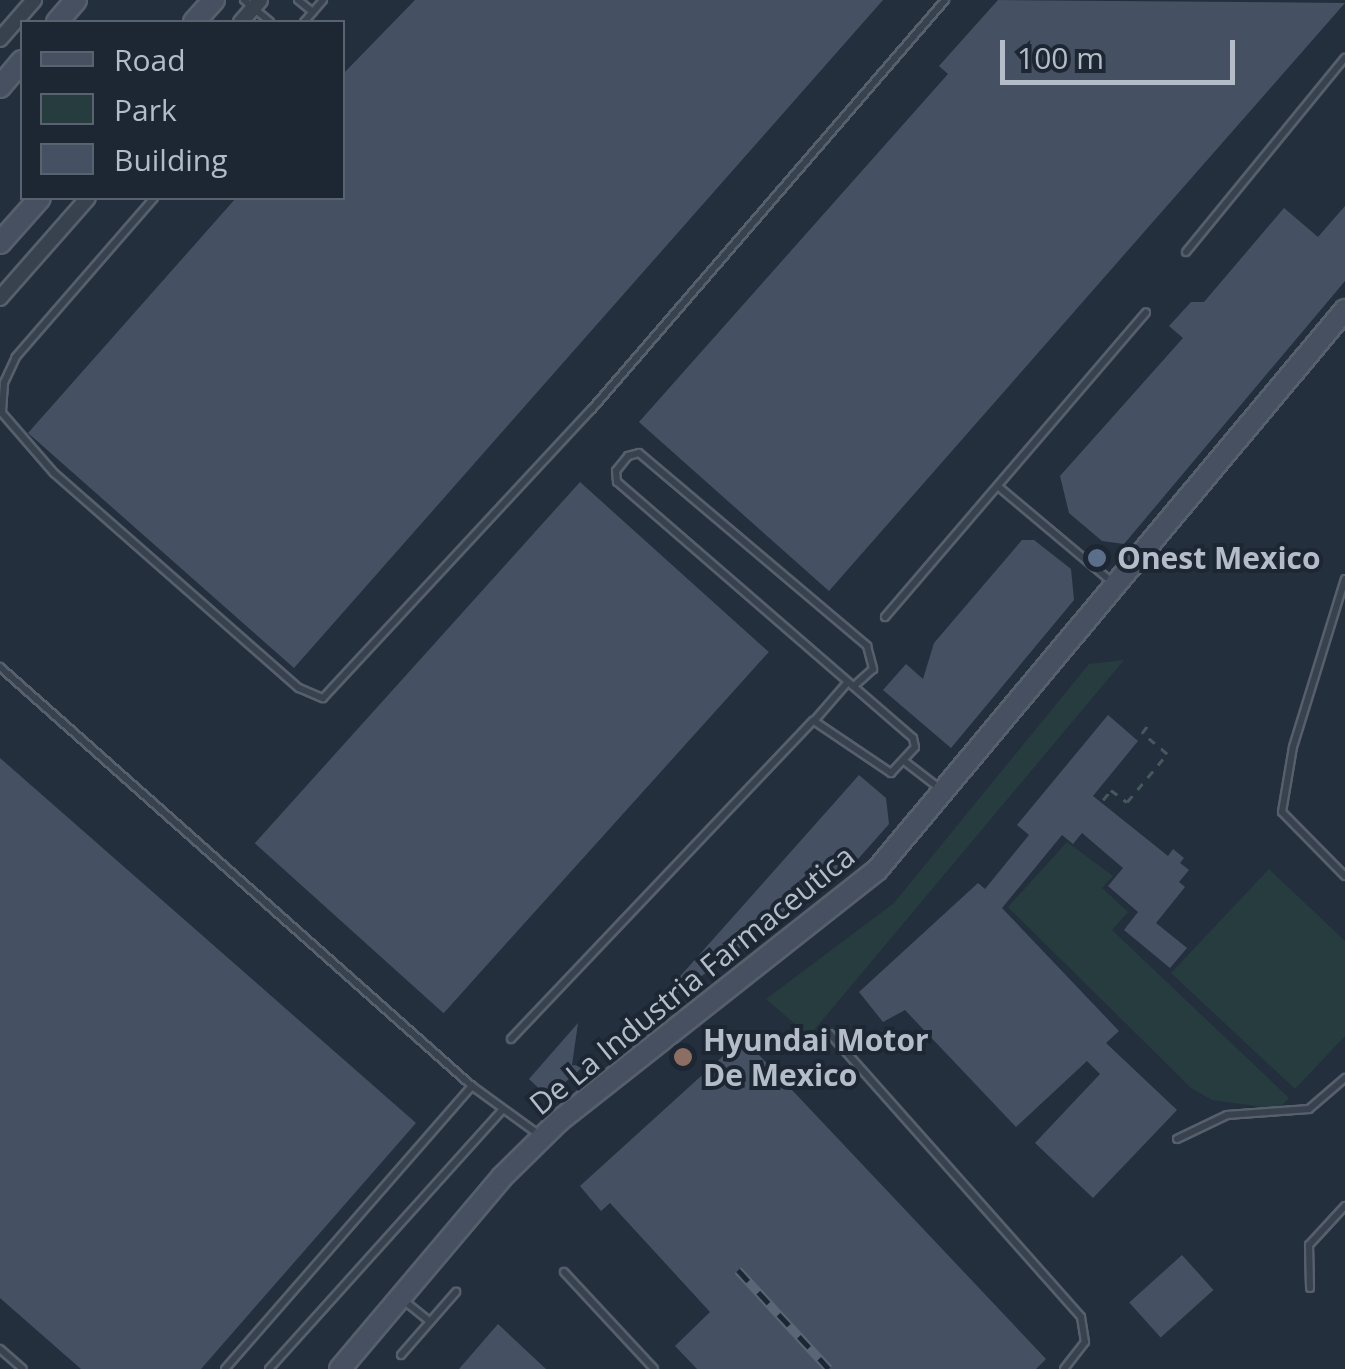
<!DOCTYPE html>
<style>
body{margin:0}
#map{position:relative;width:1345px;height:1369px;overflow:hidden;background:#242f3e;font-family:"Open Sans",sans-serif}
div>[style]{position:absolute}
[style*='--x']{left:calc(var(--x)*1px);top:calc(var(--y)*1px);width:calc(var(--w)*1px);rotate:calc(var(--a)*1deg)}
.green>*{inset:0;background:#263c3f}
.building>*{inset:0;background:#455162;transform-origin:0 0}
.path>*{height:2.5px;margin-top:-1.25px;transform-origin:0;background:repeating-linear-gradient(90deg,#44595c 0 8px,transparent 0 16px)}
.roads{filter:drop-shadow(2px 0 #565f6c) drop-shadow(-2px 0 #565f6c) drop-shadow(0 2px #565f6c) drop-shadow(0 -2px #565f6c)}
.service>*{height:6px;margin:-3px;padding:0 3px;transform-origin:3px;border-radius:3px;background:#38414e}
.minor>*{height:14px;margin:-7px;padding:0 7px;transform-origin:7px;border-radius:7px;background:#38414e}
.secondary>*{height:20px;margin:-10px;padding:0 10px;transform-origin:10px;border-radius:10px;background:#465061}
.rail>*{height:9px;margin-top:-4.5px;transform-origin:0;background:repeating-linear-gradient(90deg,#1d2633 0 15px,#5a6575 0 30px);box-sizing:border-box;border-block:2px solid #5a6575}
.dots>*{width:28px;height:28px;translate:-50% -50%;box-sizing:border-box;border:5px solid #1d2633;border-radius:50%}
span{translate:-50% -50%;white-space:nowrap;text-align:center;line-height:1.15;-webkit-text-stroke:8px #1d2633;paint-order:stroke}
.poi-label{font-size:30px;color:#b4bcc9;font-weight:700}
.left{translate:0 -50%;text-align:left}
.street-label{font-size:30px;color:#b4bcc9}
.legend{position:absolute;left:20px;top:20px;width:325px;height:180px;box-sizing:border-box;background:#1d2633;border:2px solid #59626f;margin:0;padding:12px 18px;list-style:none;font-size:30px;color:#b4bcc9}
.legend li{display:flex;align-items:center;gap:20px;height:50px}
.legend b{width:50px;border:2px solid #59626f}
.scale{position:absolute;left:1000px;top:40px;width:235px;height:45px;box-sizing:border-box;border:5px solid #b4bcc9;border-top:0;padding-left:12px;font-size:30px;line-height:35px;white-space:nowrap;color:#b4bcc9;-webkit-text-stroke:8px #1d2633;paint-order:stroke}
</style>
<div id="map">
<div class="green">
<i style="clip-path:polygon(1124px 660px,809px 1036px,766px 999px,894px 903px,1089px 664px)"></i>
<i style="clip-path:polygon(1067px 842px,1113px 876px,1102px 888px,1128px 912px,1112px 930px,1289px 1098px,1278px 1109px,1212px 1100px,1191px 1088px,1008px 907px)"></i>
<i style="clip-path:polygon(1269px 869px,1345px 941px,1345px 1036px,1295px 1089px,1171px 973px)"></i>
</div>
<div class="building">
<i style="clip-path:polygon(415px 0,883px 0,294px 668px,28px 433px,236px 198px,342px 198px,342px 75px)"></i>
<i style="clip-path:polygon(998px 0,1345px 3px,829px 591px,639px 422px,948px 74px,939px 66px)"></i>
<i style="clip-path:polygon(1345px 206px,1345px 281px,1124px 544px,1102px 541px,1069px 513px,1060px 476px,1183px 338px,1169px 326px,1191px 302px,1204px 302px,1284px 208px,1318px 237px)"></i>
<i style="left:580px;top:482px;width:254px;height:486px;rotate:42deg"></i>
<i style="clip-path:polygon(1022px 540px,1034px 540px,1071px 569px,1074px 600px,951px 748px,883px 690px,906px 664px,923px 679px,934px 643px)"></i>
<i style="clip-path:polygon(1108px 715px,1138px 741px,1093px 796px,1168px 856px,1173px 849px,1184px 858px,1180px 863px,1189px 870px,1179px 882px,1185px 887px,1156px 923px,1187px 948px,1170px 968px,1124px 930px,1138px 912px,1108px 886px,1123px 868px,1082px 833px,1073px 844px,1062px 835px,1002px 908px,1119px 1031px,1106px 1043px,1177px 1110px,1093px 1198px,1035px 1143px,1100px 1074px,1087px 1061px,1016px 1127px,905px 1010px,883px 1022px,859px 992px,978px 883px,985px 889px,1029px 835px,1017px 825px)"></i>
<i style="clip-path:polygon(0 758px,416px 1123px,201px 1369px,81px 1369px,0 1298px)"></i>
<i style="clip-path:polygon(859px 775px,886px 798px,889px 824px,851px 867px,663px 1004px,659px 1000px)"></i>
<i style="clip-path:polygon(578px 1023px,572px 1065px,584px 1066px,548px 1097px,529px 1079px)"></i>
<i style="clip-path:polygon(743px 1038px,1046px 1359px,1036px 1369px,697px 1369px,675px 1346px,710px 1312px,610px 1203px,601px 1211px,580px 1186px)"></i>
<i style="left:1182px;top:1255px;width:47px;height:71px;rotate:48deg"></i>
<i style="clip-path:polygon(498px 1324px,546px 1369px,459px 1369px)"></i>
</div>
<div class="path">
<i style="--x:1103;--y:800;--w:13;--a:-51"></i>
<i style="--x:1111;--y:790;--w:20;--a:37"></i>
<i style="--x:1127;--y:802;--w:62;--a:-50.2"></i>
<i style="--x:1167;--y:754;--w:33;--a:-140"></i>
<i style="--x:1142;--y:733;--w:15;--a:-53"></i>
</div>
<div class="roads">
<div class="service">
<i style="--x:244;--y:0;--w:34;--a:40"></i>
<i style="--x:298;--y:0;--w:19;--a:39"></i>
<i style="--x:304;--y:22;--w:29;--a:-49"></i>
<i style="--x:154;--y:198;--w:211;--a:131"></i>
<i style="--x:16;--y:357;--w:29;--a:115"></i>
<i style="--x:4;--y:383;--w:30;--a:94"></i>
<i style="--x:2;--y:413;--w:79;--a:49.1"></i>
<i style="--x:54;--y:473;--w:326;--a:41.3"></i>
<i style="--x:299;--y:688;--w:26;--a:23"></i>
<i style="--x:323;--y:698;--w:395;--a:-47.1"></i>
<i style="--x:592;--y:409;--w:540;--a:-49.2"></i>
<i style="--x:1186;--y:252;--w:251;--a:-50.7"></i>
<i style="--x:1000;--y:488;--w:145;--a:40"></i>
<i style="--x:1345;--y:579;--w:176;--a:107.2"></i>
<i style="--x:1293;--y:747;--w:66;--a:99.6"></i>
<i style="--x:1282;--y:812;--w:90;--a:45.5"></i>
<i style="--x:885;--y:617;--w:401;--a:-49.4"></i>
<i style="--x:0;--y:667;--w:631;--a:41.6"></i>
<i style="--x:472;--y:1086;--w:82;--a:36"></i>
<i style="--x:847;--y:683;--w:50;--a:131"></i>
<i style="--x:814;--y:721;--w:93;--a:34"></i>
<i style="--x:891;--y:773;--w:35;--a:-47"></i>
<i style="--x:915;--y:747;--w:9;--a:-103"></i>
<i style="--x:913;--y:738;--w:391;--a:-139.1"></i>
<i style="--x:617;--y:482;--w:11;--a:-95"></i>
<i style="--x:616;--y:471;--w:19;--a:-51"></i>
<i style="--x:628;--y:456;--w:11;--a:-15"></i>
<i style="--x:639;--y:453;--w:299;--a:40.2"></i>
<i style="--x:867;--y:646;--w:24;--a:75"></i>
<i style="--x:873;--y:669;--w:24;--a:138"></i>
<i style="--x:904;--y:761;--w:44;--a:37.6"></i>
<i style="--x:830;--y:1034;--w:378;--a:48.4"></i>
<i style="--x:1081;--y:1317;--w:25;--a:81"></i>
<i style="--x:1085;--y:1342;--w:34;--a:128"></i>
<i style="--x:511;--y:1039;--w:439;--a:-46.5"></i>
<i style="--x:1177;--y:1139;--w:55;--a:-25.6"></i>
<i style="--x:1227;--y:1115;--w:82;--a:-4.2"></i>
<i style="--x:1309;--y:1109;--w:48;--a:-40.7"></i>
<i style="--x:564;--y:1272;--w:132;--a:47.1"></i>
<i style="--x:1310;--y:1288;--w:43;--a:-91.3"></i>
<i style="--x:1309;--y:1245;--w:53;--a:-47.3"></i>
<i style="--x:402;--y:1299;--w:35;--a:39"></i>
<i style="--x:0;--y:1349;--w:30;--a:41"></i>
<i style="--x:401;--y:1355;--w:84;--a:-48.9"></i>
<i style="--x:225;--y:1369;--w:376;--a:-48.9"></i>
<i style="--x:269;--y:1369;--w:348;--a:-48"></i>
</div>
<div class="minor">
<i style="--x:241;--y:22;--w:29;--a:-49"></i>
<i style="--x:0;--y:39;--w:52;--a:-48.9"></i>
<i style="--x:0;--y:298;--w:133;--a:-48.7"></i>
</div>
<div class="secondary">
<i style="--x:57;--y:22;--w:29;--a:-49"></i>
<i style="--x:194;--y:22;--w:30;--a:-48"></i>
<i style="--x:0;--y:87;--w:34;--a:-50"></i>
<i style="--x:0;--y:243;--w:60;--a:-48.4"></i>
<i style="--x:340;--y:1369;--w:251;--a:-49.8"></i>
<i style="--x:502;--y:1177;--w:80;--a:-44.5"></i>
<i style="--x:559;--y:1121;--w:405;--a:-38.3"></i>
<i style="--x:877;--y:870;--w:730;--a:-50.11"></i>
</div>
</div>
<div class="rail">
<i style="--x:738;--y:1270;--w:134;--a:47.4"></i>
</div>
<div class="dots">
<i style="left:1097px;top:558px;background:#5c6f8a"></i>
<i style="left:683px;top:1057px;background:#8d6e63"></i>
</div>
<div class="poi-label">
<span class="left" style="left:1117px;top:558px">Onest Mexico</span>
<span class="left" style="left:703px;top:1057px">Hyundai Motor<br>De Mexico</span>
</div>
<div class="street-label">
<span style="left:692px;top:980px;rotate:-39deg">De La Industria Farmaceutica</span>
</div>
<ul class="legend">
<li><b style="height:12px;background:#465061"></b>Road</li>
<li><b style="height:28px;background:#263c3f"></b>Park</li>
<li><b style="height:28px;background:#455162"></b>Building</li>
</ul>
<div class="scale">100 m</div>
</div>
